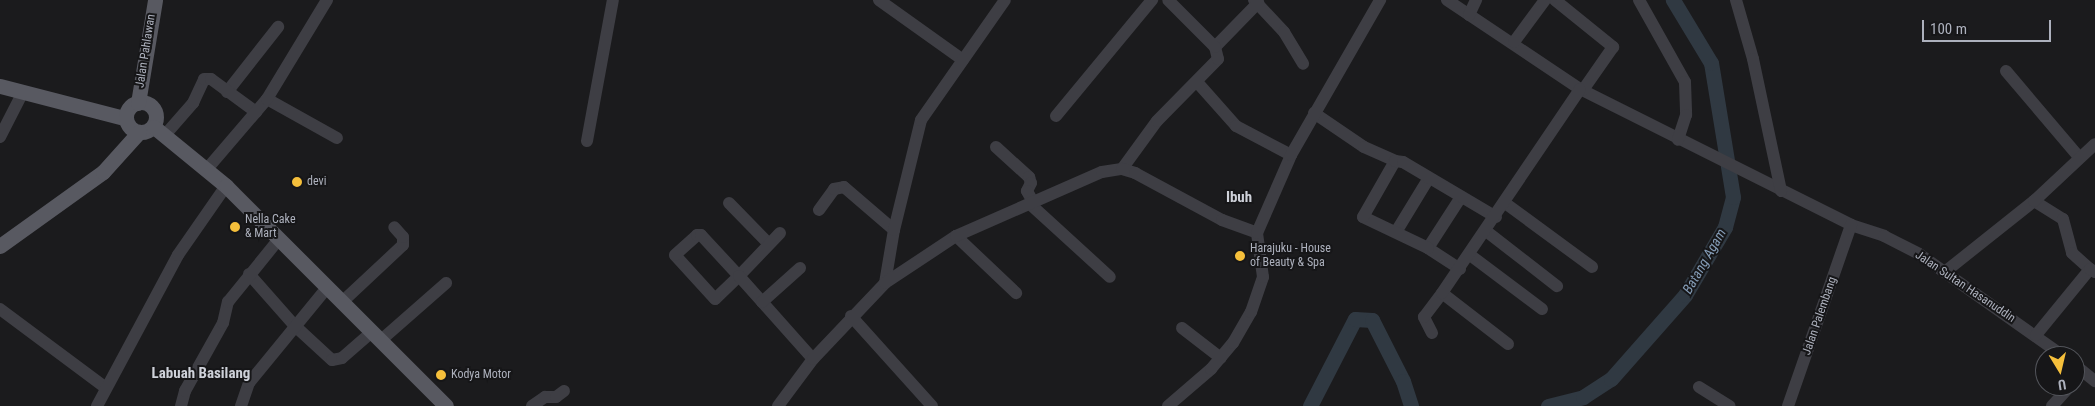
<!DOCTYPE html>
<style>
body{margin:0}
#map{position:relative;width:2095px;height:406px;overflow:hidden;background:#1b1b1d;font-family:"Roboto Condensed",sans-serif}
div>[style]{position:absolute}
[style*='--x']{left:calc(var(--x)*1px);top:calc(var(--y)*1px);width:calc(var(--w)*1px);rotate:calc(var(--a)*1deg)}
.river>*{height:15px;margin:-7.5px;padding:0 7.5px;transform-origin:7.5px;border-radius:7.5px;background:#303942}
.minor>*{height:12px;margin:-6px;padding:0 6px;transform-origin:6px;border-radius:6px;background:#3e3e44}
.major>*{height:15px;margin:-7.5px;padding:0 7.5px;transform-origin:7.5px;border-radius:7.5px;background:#585961}
.major>.ring{margin:-7.5px;padding:0;box-sizing:content-box;background:none;border:15px solid #585961;border-radius:50%}
.dots>*{width:14px;height:14px;translate:-50% -50%;box-sizing:border-box;border:2px solid #161618;border-radius:50%}
span{translate:-50% -50%;white-space:nowrap;text-align:center;line-height:1.15;-webkit-text-stroke:4px #161618;paint-order:stroke}
.street-label{font-size:12px;color:#adb1bd}
.poi-label{font-size:12px;color:#adb1bd}
.left{translate:0 -50%;text-align:left}
.water-label{font-size:14px;color:#859db7;font-style:italic}
.quarter-label{font-size:15px;color:#ced1d9;font-weight:700}
.north{position:absolute;left:2035px;top:346px;width:50px;height:50px;box-sizing:border-box;background:#161618;border:1px solid #52545a;border-radius:50%;rotate:171deg;font-size:14px;font-weight:700;line-height:20px;text-align:center;color:#adb1bd}
.north::after{content:'';display:block;margin:auto;width:18px;height:22px;background:#f5bf3b;clip-path:polygon(50% 0,100% 100%,50% 72%,0 100%)}
.scale{position:absolute;left:1922px;top:20px;width:129px;height:22px;box-sizing:border-box;border:2px solid #adb1bd;border-top:0;padding-left:6px;font-size:15px;line-height:18px;white-space:nowrap;color:#adb1bd;-webkit-text-stroke:4px #161618;paint-order:stroke}
</style>
<div id="map">
<div class="river">
<i style="--x:1310;--y:406;--w:98;--a:-62.7"></i>
<i style="--x:1355;--y:319;--w:17;--a:3"></i>
<i style="--x:1372;--y:320;--w:68;--a:63.1"></i>
<i style="--x:1403;--y:381;--w:26;--a:72"></i>
<i style="--x:1548;--y:406;--w:36;--a:-14"></i>
<i style="--x:1583;--y:397;--w:33;--a:-33"></i>
<i style="--x:1611;--y:379;--w:112;--a:-48.6"></i>
<i style="--x:1685;--y:295;--w:79;--a:-59.5"></i>
<i style="--x:1725;--y:227;--w:31;--a:-75"></i>
<i style="--x:1733;--y:197;--w:136;--a:-99.3"></i>
<i style="--x:1711;--y:63;--w:74;--a:-121.1"></i>
</div>
<div class="minor">
<i style="--x:879;--y:0;--w:103;--a:35.5"></i>
<i style="--x:1254;--y:0;--w:44;--a:46.8"></i>
<i style="--x:1284;--y:32;--w:37;--a:59"></i>
<i style="--x:1447;--y:0;--w:160;--a:33.8"></i>
<i style="--x:1580;--y:89;--w:303;--a:26.6"></i>
<i style="--x:1851;--y:225;--w:35;--a:18"></i>
<i style="--x:1884;--y:236;--w:39;--a:27"></i>
<i style="--x:1919;--y:254;--w:176;--a:35.3"></i>
<i style="--x:1555;--y:0;--w:75;--a:39"></i>
<i style="--x:1613;--y:47;--w:52;--a:124.9"></i>
<i style="--x:1639;--y:0;--w:94;--a:60.7"></i>
<i style="--x:1685;--y:82;--w:33;--a:88"></i>
<i style="--x:1686;--y:115;--w:26;--a:108"></i>
<i style="--x:1736;--y:0;--w:61;--a:73.9"></i>
<i style="--x:1753;--y:59;--w:135;--a:78"></i>
<i style="--x:1469;--y:15;--w:17;--a:-65"></i>
<i style="--x:1514;--y:42;--w:52;--a:-53.6"></i>
<i style="--x:1215;--y:47;--w:62;--a:-45.7"></i>
<i style="--x:2006;--y:71;--w:113;--a:49.7"></i>
<i style="--x:1197;--y:82;--w:59;--a:48.4"></i>
<i style="--x:1236;--y:126;--w:62;--a:27.8"></i>
<i style="--x:227;--y:92;--w:83;--a:-51.9"></i>
<i style="--x:267;--y:99;--w:80;--a:29.1"></i>
<i style="--x:1314;--y:113;--w:60;--a:34.2"></i>
<i style="--x:1364;--y:147;--w:34;--a:24"></i>
<i style="--x:1056;--y:116;--w:151;--a:-50.4"></i>
<i style="--x:165;--y:135;--w:43;--a:-48.8"></i>
<i style="--x:193;--y:103;--w:26;--a:-65"></i>
<i style="--x:204;--y:79;--w:7;--a:0"></i>
<i style="--x:211;--y:79;--w:56;--a:36.3"></i>
<i style="--x:0;--y:137;--w:51;--a:-62.9"></i>
<i style="--x:587;--y:141;--w:143;--a:-79.6"></i>
<i style="--x:996;--y:147;--w:45;--a:42.3"></i>
<i style="--x:1029;--y:177;--w:6;--a:72"></i>
<i style="--x:1031;--y:183;--w:9;--a:117"></i>
<i style="--x:1027;--y:191;--w:13;--a:61"></i>
<i style="--x:207;--y:169;--w:92;--a:-49.4"></i>
<i style="--x:267;--y:99;--w:116;--a:-58.8"></i>
<i style="--x:1122;--y:169;--w:59;--a:-53.9"></i>
<i style="--x:1157;--y:121;--w:87;--a:-45.5"></i>
<i style="--x:1218;--y:59;--w:12;--a:-104"></i>
<i style="--x:1215;--y:47;--w:66;--a:-135"></i>
<i style="--x:2034;--y:201;--w:34;--a:32"></i>
<i style="--x:2063;--y:219;--w:35;--a:75"></i>
<i style="--x:2072;--y:253;--w:24;--a:42"></i>
<i style="--x:729;--y:203;--w:57;--a:45.7"></i>
<i style="--x:1505;--y:203;--w:108;--a:36.3"></i>
<i style="--x:1030;--y:204;--w:108;--a:42.4"></i>
<i style="--x:819;--y:210;--w:26;--a:-54"></i>
<i style="--x:834;--y:189;--w:10;--a:-11"></i>
<i style="--x:844;--y:187;--w:66;--a:40.7"></i>
<i style="--x:1486;--y:231;--w:90;--a:37.8"></i>
<i style="--x:1396;--y:232;--w:63;--a:-58.6"></i>
<i style="--x:780;--y:233;--w:59;--a:133.6"></i>
<i style="--x:739;--y:276;--w:33;--a:136"></i>
<i style="--x:715;--y:299;--w:59;--a:-132.3"></i>
<i style="--x:675;--y:255;--w:30;--a:-42"></i>
<i style="--x:697;--y:235;--w:4;--a:0"></i>
<i style="--x:701;--y:235;--w:56;--a:47.2"></i>
<i style="--x:739;--y:276;--w:111;--a:48.3"></i>
<i style="--x:956;--y:236;--w:83;--a:43.5"></i>
<i style="--x:1428;--y:248;--w:61;--a:-57.1"></i>
<i style="--x:1470;--y:255;--w:90;--a:36.9"></i>
<i style="--x:1460;--y:269;--w:38;--a:-147"></i>
<i style="--x:1428;--y:248;--w:72;--a:-154.5"></i>
<i style="--x:1363;--y:217;--w:64;--a:-60.3"></i>
<i style="--x:1395;--y:161;--w:8;--a:7"></i>
<i style="--x:1403;--y:162;--w:108;--a:30.6"></i>
<i style="--x:1946;--y:271;--w:112;--a:-38.5"></i>
<i style="--x:2034;--y:201;--w:83;--a:-43.1"></i>
<i style="--x:249;--y:274;--w:69;--a:48.5"></i>
<i style="--x:295;--y:326;--w:50;--a:42.6"></i>
<i style="--x:332;--y:360;--w:10;--a:-11"></i>
<i style="--x:342;--y:358;--w:38;--a:-41"></i>
<i style="--x:885;--y:283;--w:54;--a:-80.4"></i>
<i style="--x:894;--y:230;--w:113;--a:-76.2"></i>
<i style="--x:921;--y:120;--w:146;--a:-55"></i>
<i style="--x:762;--y:302;--w:51;--a:-41.8"></i>
<i style="--x:341;--y:303;--w:85;--a:-43.1"></i>
<i style="--x:403;--y:245;--w:8;--a:-90"></i>
<i style="--x:403;--y:237;--w:13;--a:-132"></i>
<i style="--x:0;--y:309;--w:132;--a:36.7"></i>
<i style="--x:851;--y:316;--w:121;--a:48"></i>
<i style="--x:1182;--y:328;--w:49;--a:37.6"></i>
<i style="--x:1432;--y:333;--w:18;--a:-117"></i>
<i style="--x:1424;--y:317;--w:30;--a:-53"></i>
<i style="--x:2036;--y:335;--w:85;--a:-50.7"></i>
<i style="--x:2090;--y:269;--w:6;--a:31"></i>
<i style="--x:380;--y:341;--w:88;--a:-41.3"></i>
<i style="--x:1508;--y:344;--w:83;--a:-142.3"></i>
<i style="--x:1442;--y:293;--w:246;--a:-55.9"></i>
<i style="--x:2075;--y:365;--w:26;--a:39"></i>
<i style="--x:1699;--y:387;--w:36;--a:32"></i>
<i style="--x:97;--y:406;--w:171;--a:-61.8"></i>
<i style="--x:178;--y:255;--w:84;--a:-55.2"></i>
<i style="--x:181;--y:406;--w:16;--a:-75"></i>
<i style="--x:185;--y:391;--w:78;--a:-60.8"></i>
<i style="--x:223;--y:323;--w:22;--a:-77"></i>
<i style="--x:228;--y:302;--w:81;--a:-51"></i>
<i style="--x:241;--y:406;--w:24;--a:-71"></i>
<i style="--x:249;--y:383;--w:122;--a:-50.7"></i>
<i style="--x:532;--y:406;--w:16;--a:-35"></i>
<i style="--x:545;--y:397;--w:11;--a:0"></i>
<i style="--x:556;--y:397;--w:10;--a:-37"></i>
<i style="--x:778;--y:406;--w:59;--a:-53.3"></i>
<i style="--x:813;--y:359;--w:105;--a:-46.5"></i>
<i style="--x:885;--y:283;--w:85;--a:-33.5"></i>
<i style="--x:956;--y:236;--w:159;--a:-23.7"></i>
<i style="--x:1102;--y:172;--w:20;--a:-9"></i>
<i style="--x:1122;--y:169;--w:14;--a:17"></i>
<i style="--x:1135;--y:173;--w:99;--a:28.4"></i>
<i style="--x:1222;--y:220;--w:37;--a:20"></i>
<i style="--x:1168;--y:406;--w:57;--a:-40.7"></i>
<i style="--x:1211;--y:369;--w:34;--a:-50"></i>
<i style="--x:1233;--y:343;--w:36;--a:-60"></i>
<i style="--x:1251;--y:312;--w:37;--a:-71"></i>
<i style="--x:1263;--y:277;--w:44;--a:-97.8"></i>
<i style="--x:1257;--y:233;--w:85;--a:-66.4"></i>
<i style="--x:1291;--y:155;--w:179;--a:-60.1"></i>
<i style="--x:1788;--y:406;--w:192;--a:-70.8"></i>
<i style="--x:2052;--y:406;--w:27;--a:-48"></i>
</div>
<div class="major">
<i style="--x:0;--y:86;--w:128;--a:14.5"></i>
<i class="ring" style="left:126px;top:102px;width:15px;height:15px"></i>
<i style="--x:138;--y:103;--w:104;--a:-80.6"></i>
<i style="--x:154;--y:127;--w:93;--a:39.3"></i>
<i style="--x:226;--y:186;--w:311;--a:45"></i>
<i style="--x:0;--y:246;--w:127;--a:-35.7"></i>
<i style="--x:103;--y:172;--w:54;--a:-48"></i>
</div>
<div class="dots">
<i style="left:297px;top:182px;background:#f5bf3b"></i>
<i style="left:235px;top:227px;background:#f5bf3b"></i>
<i style="left:1240px;top:256px;background:#f5bf3b"></i>
<i style="left:441px;top:375px;background:#f5bf3b"></i>
</div>
<div class="street-label">
<span style="left:146px;top:51px;rotate:-81deg">Jalan Pahlawan</span>
<span style="left:1965px;top:287px;rotate:34deg">Jalan Sultan Hasanuddin</span>
<span style="left:1820px;top:316px;rotate:-71deg">Jalan Palembang</span>
</div>
<div class="poi-label">
<span class="left" style="left:307px;top:182px">devi</span>
<span class="left" style="left:245px;top:227px">Nella Cake<br>&amp; Mart</span>
<span class="left" style="left:1250px;top:256px">Harajuku - House<br>of Beauty &amp; Spa</span>
<span class="left" style="left:451px;top:375px">Kodya Motor</span>
</div>
<div class="water-label">
<span style="left:1704px;top:261px;rotate:-60deg">Batang Agam</span>
</div>
<div class="quarter-label">
<span style="left:1239px;top:198px">Ibuh</span>
<span style="left:201px;top:374px">Labuah Basilang</span>
</div>
<div class="north">U</div>
<div class="scale">100 m</div>
</div>
